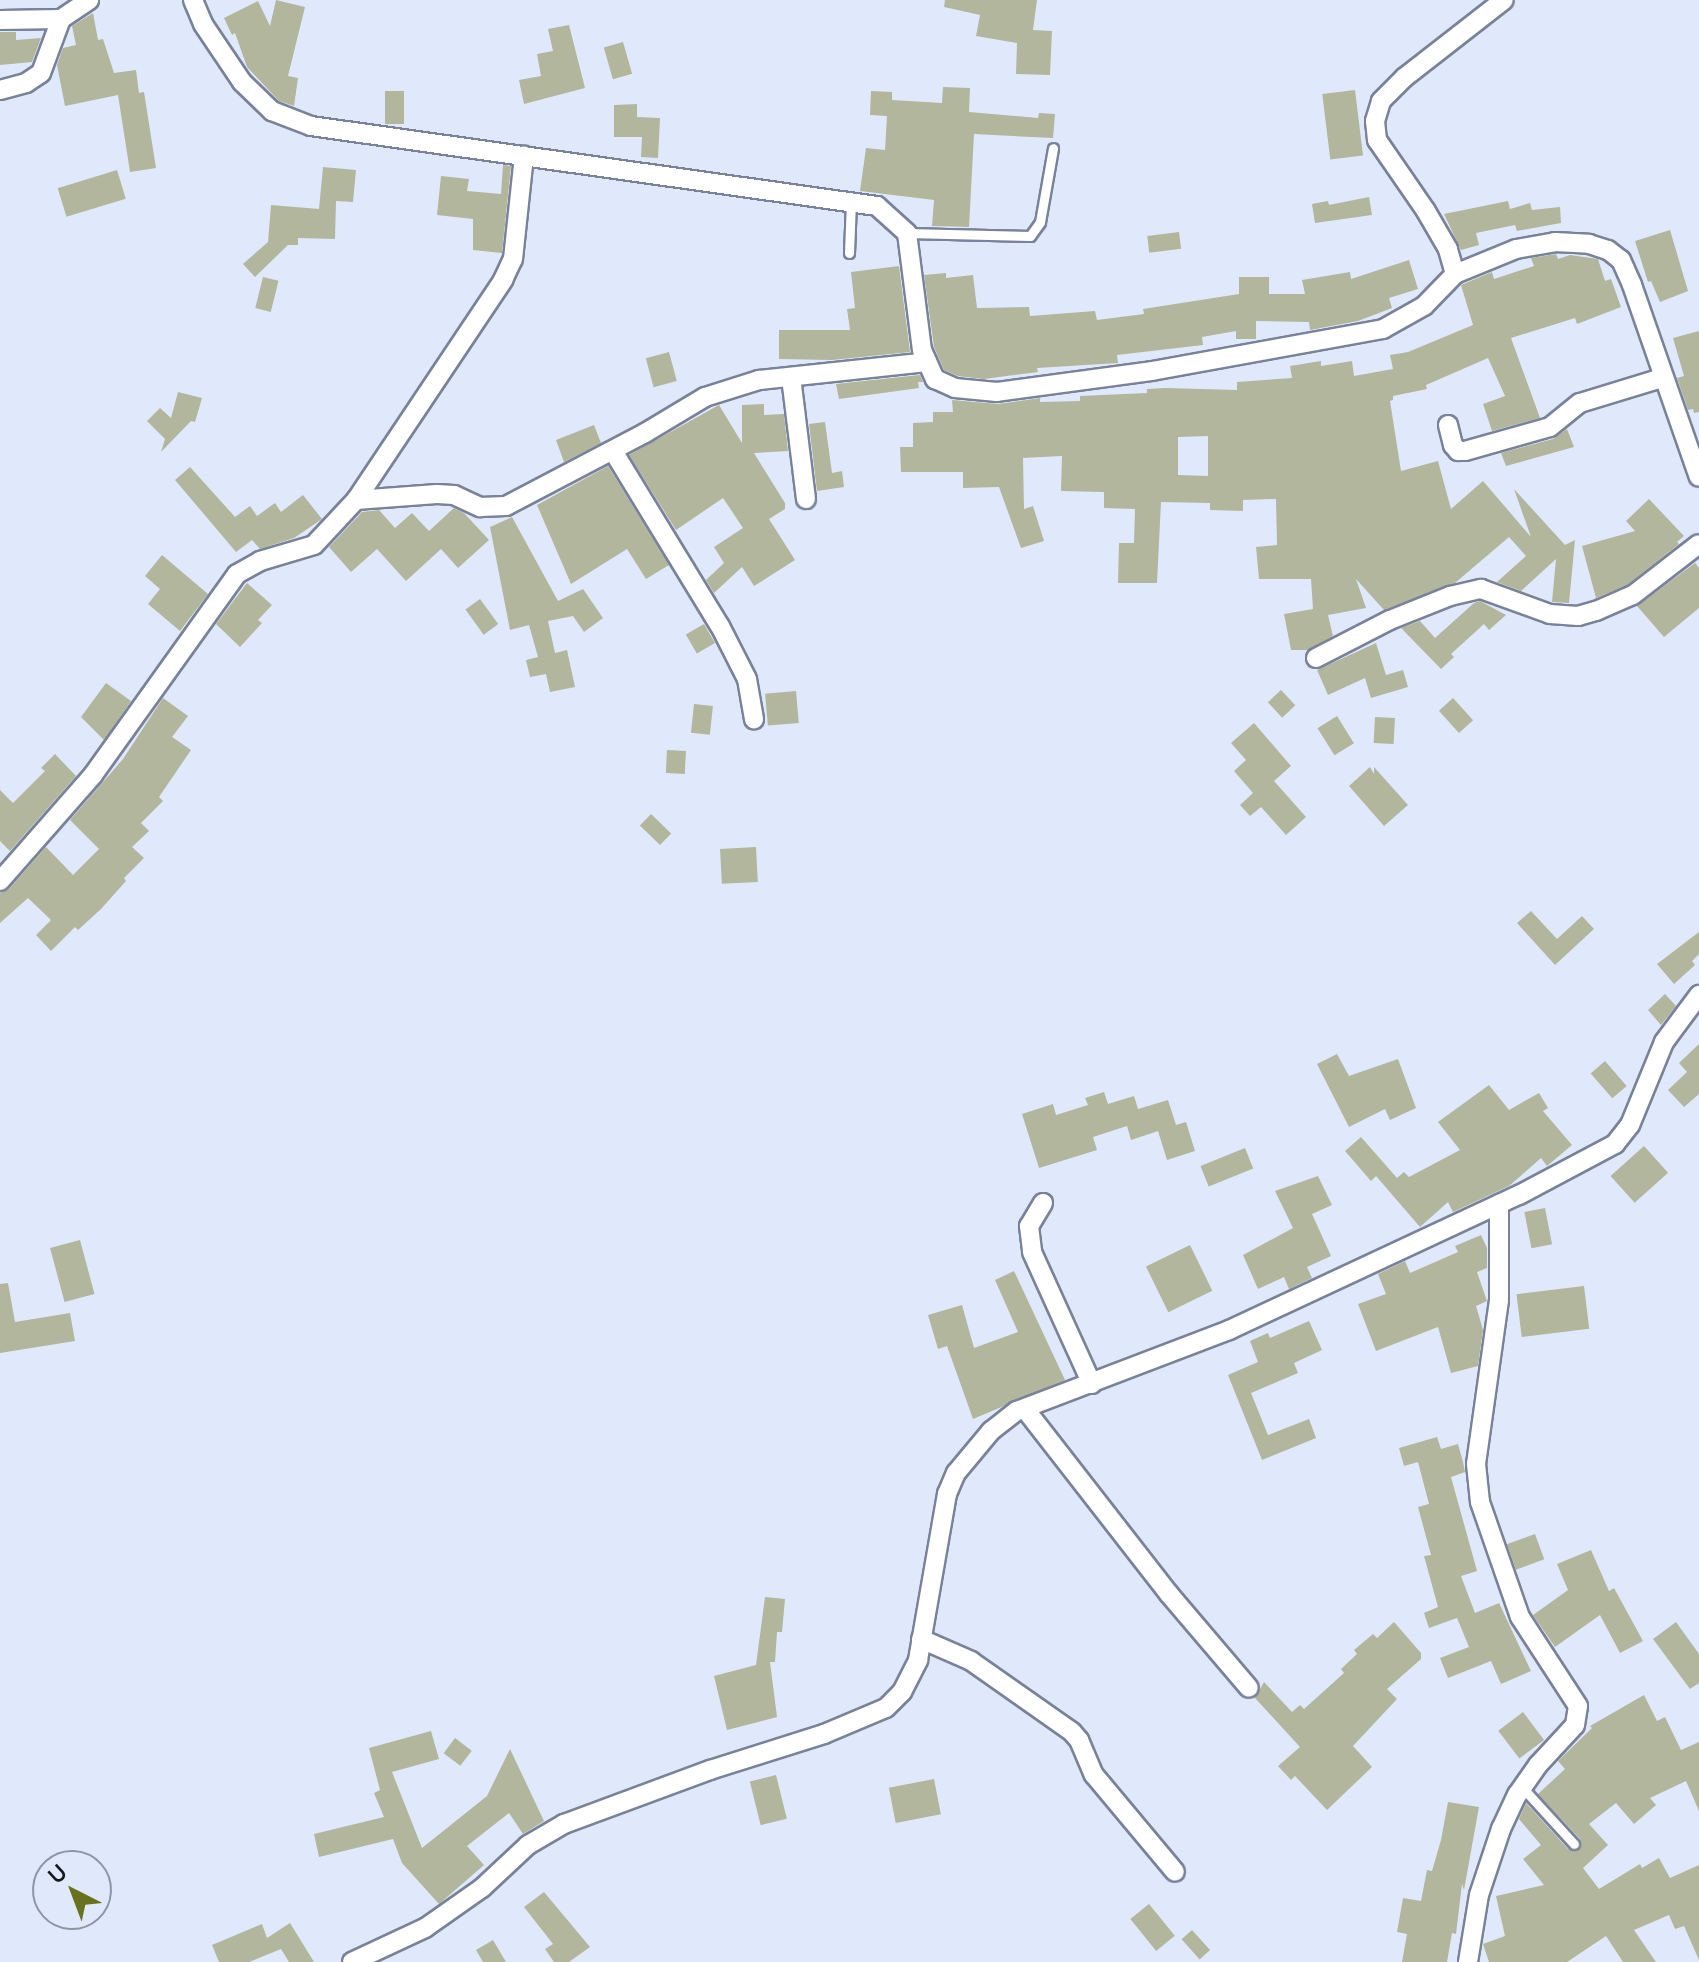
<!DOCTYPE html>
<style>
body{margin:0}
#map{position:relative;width:1699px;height:1962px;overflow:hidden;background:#e0e9fc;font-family:Manrope,sans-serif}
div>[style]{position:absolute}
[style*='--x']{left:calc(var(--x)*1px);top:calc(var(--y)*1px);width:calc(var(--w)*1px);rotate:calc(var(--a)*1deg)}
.building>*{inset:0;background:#b1b69d;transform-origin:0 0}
.roads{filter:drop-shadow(2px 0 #798298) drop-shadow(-2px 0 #798298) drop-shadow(0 2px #798298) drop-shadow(0 -2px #798298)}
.service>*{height:9px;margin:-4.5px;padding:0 4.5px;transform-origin:4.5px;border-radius:4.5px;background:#fff}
.minor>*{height:18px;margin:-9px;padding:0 9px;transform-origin:9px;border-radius:9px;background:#fff}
span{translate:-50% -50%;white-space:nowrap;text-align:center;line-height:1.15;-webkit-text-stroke:6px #e0e9fc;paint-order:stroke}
.north{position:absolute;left:32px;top:1850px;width:80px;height:80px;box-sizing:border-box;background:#e0e9fc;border:2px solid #8e95a4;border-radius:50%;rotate:318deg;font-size:22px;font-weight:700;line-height:32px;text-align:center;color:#13171f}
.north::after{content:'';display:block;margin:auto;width:28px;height:36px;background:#68721c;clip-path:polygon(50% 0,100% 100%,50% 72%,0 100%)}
</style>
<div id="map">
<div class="building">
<i style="clip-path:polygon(276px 0,305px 7px,288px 76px,298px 78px,294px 106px,279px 101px,247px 67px,235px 33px,232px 35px,224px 18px,258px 1px,270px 26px)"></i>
<i style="clip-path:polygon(945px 0,1037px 0,1033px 30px,1052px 31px,1050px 75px,1016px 74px,1017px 43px,976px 36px,980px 15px,944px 7px)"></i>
<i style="clip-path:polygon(93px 13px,98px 40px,103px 39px,114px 73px,136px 70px,139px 93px,144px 92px,156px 168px,130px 172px,118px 95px,65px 106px,57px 65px,63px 48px,76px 45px,72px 26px)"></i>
<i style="clip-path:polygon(569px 25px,585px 88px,524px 104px,519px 80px,541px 76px,537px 54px,553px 51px,548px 29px)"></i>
<i style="clip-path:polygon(0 32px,16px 32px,16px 40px,41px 38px,32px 62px,0 65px)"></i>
<i style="left:623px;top:42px;width:33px;height:20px;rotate:74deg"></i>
<i style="clip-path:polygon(943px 87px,970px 88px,969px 112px,1038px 118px,1039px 113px,1055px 114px,1053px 138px,974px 134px,969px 227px,932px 226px,934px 200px,860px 191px,866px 148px,885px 150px,887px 116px,870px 115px,871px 91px,892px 92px,892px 100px,942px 103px)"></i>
<i style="left:1355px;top:90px;width:66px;height:33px;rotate:83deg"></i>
<i style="left:385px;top:91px;width:19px;height:33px"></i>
<i style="clip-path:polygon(637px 104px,637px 117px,660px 118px,658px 158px,641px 157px,642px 137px,614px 137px,614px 105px)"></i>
<i style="clip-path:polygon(503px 165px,511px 166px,502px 253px,473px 250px,473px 219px,437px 215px,441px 176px,469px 179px,467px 191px,501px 194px)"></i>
<i style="clip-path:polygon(323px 167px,356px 170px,353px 202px,336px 201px,335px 239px,298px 238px,298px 245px,288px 245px,255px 277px,243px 264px,268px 242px,271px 205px,319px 209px)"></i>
<i style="left:117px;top:170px;width:30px;height:62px;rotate:73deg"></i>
<i style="clip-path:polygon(1369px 197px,1372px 215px,1315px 223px,1312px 204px,1328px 201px,1329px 205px)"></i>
<i style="clip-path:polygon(1508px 201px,1510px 209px,1530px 203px,1532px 210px,1560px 207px,1561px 223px,1517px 231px,1515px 225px,1476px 233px,1479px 245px,1461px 250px,1444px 214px)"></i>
<i style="clip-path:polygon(1670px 230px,1688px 291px,1660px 302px,1651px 281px,1648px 282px,1635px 241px)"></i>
<i style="left:1179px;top:232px;width:17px;height:32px;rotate:83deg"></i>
<i style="clip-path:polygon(evenodd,1556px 254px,1558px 259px,1570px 255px,1598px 259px,1605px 281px,1611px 279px,1621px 307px,1577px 324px,1575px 318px,1511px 338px,1540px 418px,1492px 431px,1483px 404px,1505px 396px,1488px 358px,1426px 385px,1427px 389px,1393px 396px,1393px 400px,1390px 401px,1401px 471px,1438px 461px,1451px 509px,1483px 481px,1531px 537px,1514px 489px,1565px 545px,1575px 540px,1569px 603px,1552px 602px,1556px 559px,1521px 591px,1497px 582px,1526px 556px,1509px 537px,1455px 583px,1384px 610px,1356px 579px,1366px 608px,1328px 615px,1333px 636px,1308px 650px,1291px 650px,1284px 614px,1313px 609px,1311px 579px,1259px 579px,1256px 547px,1277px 545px,1276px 499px,1243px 500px,1243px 511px,1210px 510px,1210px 503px,1161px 502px,1157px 583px,1118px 583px,1119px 543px,1134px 543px,1135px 509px,1104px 508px,1104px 492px,1061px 491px,1062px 456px,1023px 458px,1024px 509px,1033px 506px,1044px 541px,1021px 548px,999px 487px,963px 488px,963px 472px,901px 472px,900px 447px,913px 447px,913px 423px,933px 422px,933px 412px,953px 412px,952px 400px,998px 404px,1040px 398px,1040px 402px,1080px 401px,1080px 396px,1147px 393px,1147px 389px,1165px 388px,1237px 390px,1237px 382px,1292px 378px,1290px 366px,1321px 361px,1321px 366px,1352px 361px,1354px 376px,1393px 369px,1390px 355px,1408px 352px,1473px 325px,1461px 285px,1492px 272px,1494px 279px,1534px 266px,1531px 258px,1556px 254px,1208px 436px,1208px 476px,1178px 475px,1178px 437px,1208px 436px)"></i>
<i style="clip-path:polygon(1409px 260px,1418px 289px,1389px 298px,1392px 308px,1358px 321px,1310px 330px,1309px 322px,1256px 321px,1256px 339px,1236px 339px,1236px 331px,1202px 337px,1203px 345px,1117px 355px,1118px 363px,1037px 368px,1038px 372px,984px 379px,958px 376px,944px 370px,934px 347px,924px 275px,946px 273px,946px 278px,973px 275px,977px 308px,1029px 307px,1030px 316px,1095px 311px,1097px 320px,1144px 314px,1143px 309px,1239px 294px,1239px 277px,1269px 277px,1269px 294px,1305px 294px,1302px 280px,1350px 272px,1351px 279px)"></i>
<i style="clip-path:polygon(899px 266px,910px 352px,832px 360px,779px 359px,779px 330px,850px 330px,847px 309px,855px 308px,851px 272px)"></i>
<i style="left:263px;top:277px;width:16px;height:32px;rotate:14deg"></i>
<i style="clip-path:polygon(1699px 331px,1699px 412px,1694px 413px,1693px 409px,1688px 410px,1677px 378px,1684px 376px,1673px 338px)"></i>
<i style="left:669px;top:352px;width:30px;height:24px;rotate:75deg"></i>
<i style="clip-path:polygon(920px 375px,923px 382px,918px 382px,919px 388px,839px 399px,836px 384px)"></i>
<i style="clip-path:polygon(178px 392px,202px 398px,195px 422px,191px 421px,161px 452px,165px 439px,147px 421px,160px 408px,171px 418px)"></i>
<i style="clip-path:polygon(764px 404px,764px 415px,784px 414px,788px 451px,754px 453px,785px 503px,785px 509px,769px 519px,795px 560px,754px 586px,742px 567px,714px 593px,706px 580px,724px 563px,714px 547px,743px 528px,723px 498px,676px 530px,629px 455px,719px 405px,742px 443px,742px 405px)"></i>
<i style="clip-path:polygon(825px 422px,832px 473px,842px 471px,844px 487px,817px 491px,809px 424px)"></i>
<i style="clip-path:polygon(594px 425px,601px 443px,564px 462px,556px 440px)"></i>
<i style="clip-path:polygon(1567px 429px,1574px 447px,1506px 466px,1501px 453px,1553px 439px)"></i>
<i style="clip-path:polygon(608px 466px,669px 565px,646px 579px,627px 549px,571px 584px,537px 505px)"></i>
<i style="clip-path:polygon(190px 467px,235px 517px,250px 506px,257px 516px,275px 503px,281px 512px,303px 495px,322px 519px,294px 538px,260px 549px,252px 540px,236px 552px,175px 480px)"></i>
<i style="clip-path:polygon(1649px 499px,1684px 536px,1677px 542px,1679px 544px,1627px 585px,1596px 598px,1582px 546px,1635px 531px,1626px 521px)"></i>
<i style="clip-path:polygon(454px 508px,464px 513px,489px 540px,458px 568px,441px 549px,406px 581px,377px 549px,351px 572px,329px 547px,362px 512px,379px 510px,395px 528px,412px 513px,429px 531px)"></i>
<i style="clip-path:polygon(512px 517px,558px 601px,583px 589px,603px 618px,584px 632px,573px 616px,548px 621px,555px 653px,567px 650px,575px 687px,550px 692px,546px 674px,530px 677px,526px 660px,538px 657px,529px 625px,510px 630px,490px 527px)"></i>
<i style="clip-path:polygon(162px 555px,208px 594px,180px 631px,148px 604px,160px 589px,145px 576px)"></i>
<i style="clip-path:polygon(1695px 563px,1699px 568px,1699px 608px,1664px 637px,1637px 606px)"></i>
<i style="clip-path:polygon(247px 583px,272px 605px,258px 620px,262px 623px,240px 647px,216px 624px)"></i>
<i style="left:480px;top:599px;width:31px;height:18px;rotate:54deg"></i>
<i style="clip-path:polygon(1480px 601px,1506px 615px,1489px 630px,1484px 624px,1451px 654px,1454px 657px,1441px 669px,1401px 628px,1420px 621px,1435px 638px,1474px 603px)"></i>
<i style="left:704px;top:624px;width:22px;height:21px;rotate:60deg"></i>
<i style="clip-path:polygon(1376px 643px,1386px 675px,1403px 670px,1408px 687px,1371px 698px,1365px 678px,1328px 695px,1317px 670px)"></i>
<i style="clip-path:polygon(106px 683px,131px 701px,104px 740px,81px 717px)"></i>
<i style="left:1281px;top:690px;width:21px;height:18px;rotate:47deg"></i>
<i style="left:796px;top:691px;width:32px;height:31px;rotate:85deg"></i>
<i style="clip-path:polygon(163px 698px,188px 716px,172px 737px,191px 750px,159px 797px,163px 801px,141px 823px,149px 831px,132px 847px,144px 858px,124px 878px,126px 881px,101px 909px,78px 930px,75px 927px,51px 951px,36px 935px,51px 920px,28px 898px,0 923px,0 893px,9px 889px,46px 847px,73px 875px,99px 849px,70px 820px,123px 759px)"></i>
<i style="left:1453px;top:698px;width:30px;height:19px;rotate:48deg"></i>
<i style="left:694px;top:704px;width:19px;height:29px;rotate:6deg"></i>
<i style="left:1337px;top:716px;width:32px;height:23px;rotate:58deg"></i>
<i style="left:1375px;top:717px;width:20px;height:26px;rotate:3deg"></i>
<i style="clip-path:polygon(1254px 723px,1291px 766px,1274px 781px,1306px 817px,1286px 835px,1261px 807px,1250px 816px,1240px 805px,1253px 793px,1234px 771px,1246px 760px,1231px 743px)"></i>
<i style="left:667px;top:750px;width:19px;height:23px;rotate:3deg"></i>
<i style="clip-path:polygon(55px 754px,76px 776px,10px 851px,0 841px,0 790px,13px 803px,45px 771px,41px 768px)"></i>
<i style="clip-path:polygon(1370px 767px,1374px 774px,1374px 767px,1408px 805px,1384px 826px,1349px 786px)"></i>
<i style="left:651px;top:814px;width:28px;height:16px;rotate:44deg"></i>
<i style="left:756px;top:847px;width:35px;height:36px;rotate:87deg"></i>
<i style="clip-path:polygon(1531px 911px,1557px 939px,1582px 916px,1594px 929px,1555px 965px,1517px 923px)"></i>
<i style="clip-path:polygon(1699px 932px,1699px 954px,1692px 961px,1695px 965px,1674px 984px,1657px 964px)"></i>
<i style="clip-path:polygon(1665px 994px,1676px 1006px,1661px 1025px,1648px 1010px)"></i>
<i style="clip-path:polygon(1699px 1044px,1699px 1094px,1684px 1107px,1668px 1090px,1687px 1072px,1679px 1063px)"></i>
<i style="clip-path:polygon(1337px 1054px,1349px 1076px,1398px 1059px,1416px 1108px,1390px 1120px,1385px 1109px,1349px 1127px,1317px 1064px)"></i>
<i style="left:1605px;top:1061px;width:33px;height:19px;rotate:49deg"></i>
<i style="clip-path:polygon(1489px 1085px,1509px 1110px,1539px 1093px,1548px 1108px,1543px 1111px,1572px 1145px,1547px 1166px,1541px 1158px,1509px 1186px,1453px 1212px,1448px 1202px,1420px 1227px,1376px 1176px,1371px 1181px,1345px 1151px,1361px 1137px,1397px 1178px,1404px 1172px,1409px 1177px,1460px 1150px,1438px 1122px)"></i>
<i style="clip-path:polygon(1104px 1092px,1108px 1104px,1134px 1096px,1138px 1109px,1168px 1100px,1176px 1125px,1186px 1122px,1195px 1151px,1167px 1160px,1158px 1131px,1131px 1140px,1127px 1126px,1093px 1137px,1097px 1150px,1039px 1168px,1022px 1114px,1053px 1104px,1056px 1115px,1088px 1105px,1085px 1098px)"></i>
<i style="left:1644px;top:1146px;width:36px;height:45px;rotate:48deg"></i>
<i style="left:1245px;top:1148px;width:22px;height:48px;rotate:68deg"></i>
<i style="clip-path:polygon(1318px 1176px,1332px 1205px,1312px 1214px,1331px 1256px,1307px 1267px,1312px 1278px,1289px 1289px,1284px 1277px,1258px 1289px,1243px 1255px,1293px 1228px,1275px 1191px)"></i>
<i style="left:1545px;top:1208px;width:37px;height:21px;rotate:79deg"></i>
<i style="clip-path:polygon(1481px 1235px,1487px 1248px,1487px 1268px,1477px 1272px,1487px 1301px,1476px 1306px,1483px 1330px,1478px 1366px,1451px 1373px,1438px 1327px,1376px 1351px,1358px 1304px,1386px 1294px,1378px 1274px,1405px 1261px,1410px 1273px,1458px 1252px,1455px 1246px)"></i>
<i style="left:80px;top:1240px;width:56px;height:31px;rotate:75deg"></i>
<i style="left:1190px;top:1245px;width:51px;height:49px;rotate:64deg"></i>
<i style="clip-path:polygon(1014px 1271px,1065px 1380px,973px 1419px,947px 1346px,938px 1349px,928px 1315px,962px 1305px,974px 1348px,1018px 1332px,995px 1280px)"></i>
<i style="clip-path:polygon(8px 1283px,15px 1322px,70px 1313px,75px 1341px,0 1353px,0 1284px)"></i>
<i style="left:1584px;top:1286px;width:43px;height:68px;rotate:83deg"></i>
<i style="clip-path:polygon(1309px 1321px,1322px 1350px,1294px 1363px,1298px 1373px,1251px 1393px,1268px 1435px,1309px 1419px,1316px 1438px,1262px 1460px,1228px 1375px,1258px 1362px,1250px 1341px,1268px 1333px,1270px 1338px)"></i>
<i style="clip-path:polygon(1437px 1437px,1441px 1449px,1458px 1444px,1463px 1462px,1465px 1472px,1451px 1477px,1477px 1571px,1461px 1576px,1475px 1613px,1499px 1603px,1531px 1671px,1501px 1684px,1491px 1661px,1448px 1678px,1440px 1658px,1469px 1647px,1457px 1618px,1429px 1628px,1424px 1613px,1438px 1607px,1424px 1556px,1431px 1555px,1418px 1507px,1429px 1504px,1418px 1462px,1404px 1466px,1399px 1448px)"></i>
<i style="left:1535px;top:1534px;width:27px;height:30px;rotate:70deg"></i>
<i style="clip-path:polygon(1591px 1550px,1609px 1591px,1614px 1588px,1643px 1641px,1620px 1653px,1600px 1615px,1555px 1647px,1533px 1615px,1568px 1590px,1557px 1564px)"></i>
<i style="clip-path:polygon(765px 1597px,785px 1599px,782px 1632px,777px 1632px,775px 1662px,770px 1662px,777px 1717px,727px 1730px,714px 1676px,756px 1665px)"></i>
<i style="clip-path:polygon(1394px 1622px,1421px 1653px,1421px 1659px,1387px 1689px,1397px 1699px,1353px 1746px,1372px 1767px,1327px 1810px,1295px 1776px,1291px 1780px,1278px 1766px,1300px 1747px,1255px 1698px,1264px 1682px,1292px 1712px,1300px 1705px,1304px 1709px,1344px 1673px,1341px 1669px,1357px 1654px,1354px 1650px,1373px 1634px,1377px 1638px)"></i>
<i style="clip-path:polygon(1676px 1622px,1699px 1654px,1699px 1683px,1690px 1689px,1653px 1639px)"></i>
<i style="clip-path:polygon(1644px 1695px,1657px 1721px,1665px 1717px,1681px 1750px,1699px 1742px,1699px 1811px,1686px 1781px,1650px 1798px,1656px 1805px,1634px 1824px,1616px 1803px,1589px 1824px,1608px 1845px,1583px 1868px,1599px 1889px,1640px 1864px,1642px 1868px,1659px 1858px,1670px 1878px,1699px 1865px,1699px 1960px,1684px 1926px,1675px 1929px,1669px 1915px,1634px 1930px,1656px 1962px,1623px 1962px,1606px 1936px,1567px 1962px,1489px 1962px,1483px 1944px,1505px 1936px,1496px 1896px,1544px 1885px,1523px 1859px,1541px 1845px,1519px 1819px,1526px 1803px,1568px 1849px,1580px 1849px,1580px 1839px,1538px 1794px,1565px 1769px,1558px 1761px,1592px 1728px,1590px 1726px)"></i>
<i style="left:1523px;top:1712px;width:35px;height:31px;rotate:53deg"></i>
<i style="clip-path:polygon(431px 1731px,439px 1759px,392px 1772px,422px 1848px,487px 1796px,510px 1749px,544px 1821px,523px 1834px,509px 1813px,467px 1846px,484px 1865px,439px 1904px,402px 1863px,393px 1839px,319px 1857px,314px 1834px,384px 1817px,374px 1793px,380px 1790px,369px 1748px)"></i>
<i style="left:455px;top:1738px;width:21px;height:19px;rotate:37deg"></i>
<i style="left:776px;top:1775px;width:45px;height:27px;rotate:76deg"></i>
<i style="left:934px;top:1779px;width:36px;height:46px;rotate:79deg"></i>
<i style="clip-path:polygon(1448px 1802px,1479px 1807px,1464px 1890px,1462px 1884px,1456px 1934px,1452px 1933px,1447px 1962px,1402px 1962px,1407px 1934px,1397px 1932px,1403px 1898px,1421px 1901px,1427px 1870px,1432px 1871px,1441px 1840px)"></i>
<i style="clip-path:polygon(544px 1892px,590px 1947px,569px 1962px,554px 1962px,545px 1949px,553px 1944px,524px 1907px)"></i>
<i style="left:1149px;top:1904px;width:41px;height:24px;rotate:51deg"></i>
<i style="clip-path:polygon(290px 1923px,314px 1962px,289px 1962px,281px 1949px,249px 1962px,219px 1962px,212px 1945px,262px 1924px,267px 1938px)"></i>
<i style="left:1192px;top:1930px;width:27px;height:14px;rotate:48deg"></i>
<i style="clip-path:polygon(493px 1940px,506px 1962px,483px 1962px,476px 1950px)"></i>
</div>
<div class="roads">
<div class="service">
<i style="--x:907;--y:233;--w:123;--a:1.4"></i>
<i style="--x:1030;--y:236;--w:17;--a:-54"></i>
<i style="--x:1040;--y:222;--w:75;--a:-80"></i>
<i style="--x:849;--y:253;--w:51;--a:-87.8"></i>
<i style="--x:1522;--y:1787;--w:77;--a:47.6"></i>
</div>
<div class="minor">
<i style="--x:193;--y:0;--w:26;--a:67"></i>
<i style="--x:203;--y:24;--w:70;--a:56.1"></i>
<i style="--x:242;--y:82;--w:42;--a:44"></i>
<i style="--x:272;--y:111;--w:42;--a:21"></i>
<i style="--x:311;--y:126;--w:572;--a:8.05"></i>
<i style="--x:877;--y:206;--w:40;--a:42"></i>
<i style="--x:907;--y:233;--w:118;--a:82.7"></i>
<i style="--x:922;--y:350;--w:32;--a:66"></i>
<i style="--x:935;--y:379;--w:22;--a:24"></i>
<i style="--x:955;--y:388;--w:42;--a:5.4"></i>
<i style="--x:997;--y:392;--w:156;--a:-7.7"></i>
<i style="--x:1152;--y:371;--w:235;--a:-10.3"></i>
<i style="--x:1383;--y:329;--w:47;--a:-29.3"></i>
<i style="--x:1424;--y:306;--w:45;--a:-45.9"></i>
<i style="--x:1455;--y:274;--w:66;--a:-22.3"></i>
<i style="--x:1516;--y:249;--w:40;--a:-10"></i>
<i style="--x:1555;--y:242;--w:34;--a:3"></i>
<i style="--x:1589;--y:244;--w:20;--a:18"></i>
<i style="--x:1608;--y:250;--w:16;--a:38"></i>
<i style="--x:1621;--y:260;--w:27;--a:66"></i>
<i style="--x:1632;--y:285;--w:203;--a:70.8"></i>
<i style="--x:0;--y:20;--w:61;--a:-0.9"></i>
<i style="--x:0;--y:90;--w:27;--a:-15"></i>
<i style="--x:26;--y:83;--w:18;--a:-34"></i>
<i style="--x:41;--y:73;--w:58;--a:-69.7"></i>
<i style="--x:61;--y:19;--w:34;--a:-34"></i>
<i style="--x:1455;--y:274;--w:26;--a:-106"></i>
<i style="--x:1448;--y:249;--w:44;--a:-120.1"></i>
<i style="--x:1426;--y:211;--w:86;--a:-124.6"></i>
<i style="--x:1377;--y:140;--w:19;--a:-96"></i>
<i style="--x:1375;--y:121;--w:21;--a:-73"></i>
<i style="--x:1381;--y:101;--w:34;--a:-45"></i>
<i style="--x:1405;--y:77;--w:125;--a:-37.9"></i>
<i style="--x:791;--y:377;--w:123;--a:83"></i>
<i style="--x:1448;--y:425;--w:21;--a:76"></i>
<i style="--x:1453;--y:445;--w:8;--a:50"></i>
<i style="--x:1458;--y:451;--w:7;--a:0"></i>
<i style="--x:1465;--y:451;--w:88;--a:-15.8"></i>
<i style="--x:1550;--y:427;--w:38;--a:-39"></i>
<i style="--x:1580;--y:403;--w:86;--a:-17"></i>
<i style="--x:613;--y:451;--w:205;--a:58.6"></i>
<i style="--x:720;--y:626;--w:59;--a:63"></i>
<i style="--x:747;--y:679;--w:41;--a:80.1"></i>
<i style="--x:356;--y:500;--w:265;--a:-56.2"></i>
<i style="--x:503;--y:280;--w:23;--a:-65"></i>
<i style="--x:513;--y:259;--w:104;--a:-83.9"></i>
<i style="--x:1316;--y:658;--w:83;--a:-27.2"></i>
<i style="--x:1390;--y:620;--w:65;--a:-21.8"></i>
<i style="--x:1450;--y:596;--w:32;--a:-13"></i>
<i style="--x:1481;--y:589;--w:73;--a:19.9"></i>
<i style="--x:1550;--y:614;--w:28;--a:4"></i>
<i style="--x:1578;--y:616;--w:19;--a:-16"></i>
<i style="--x:1596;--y:611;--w:40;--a:-23.4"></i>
<i style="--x:1633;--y:595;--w:83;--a:-37.7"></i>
<i style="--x:0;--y:881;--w:141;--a:-48.7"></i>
<i style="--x:93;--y:775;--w:247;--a:-54.4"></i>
<i style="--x:237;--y:574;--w:26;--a:-29"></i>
<i style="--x:260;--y:561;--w:56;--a:-16.5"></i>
<i style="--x:314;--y:545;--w:62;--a:-47"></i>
<i style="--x:356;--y:500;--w:81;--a:-4.2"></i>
<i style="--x:437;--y:494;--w:17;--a:3"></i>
<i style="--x:454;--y:495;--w:29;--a:25"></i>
<i style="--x:480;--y:507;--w:26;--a:-2"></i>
<i style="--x:506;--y:506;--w:157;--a:-27.7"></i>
<i style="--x:645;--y:433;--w:70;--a:-31"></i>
<i style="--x:705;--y:397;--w:57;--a:-17.5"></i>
<i style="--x:759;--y:380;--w:169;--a:-6.1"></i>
<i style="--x:1043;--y:1203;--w:27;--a:121"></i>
<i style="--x:1029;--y:1226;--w:26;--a:83"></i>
<i style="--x:1032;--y:1252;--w:145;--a:65.6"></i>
<i style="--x:1025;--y:1409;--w:234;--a:52.1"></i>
<i style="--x:1169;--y:1594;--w:123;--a:49.6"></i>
<i style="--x:921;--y:1639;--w:55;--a:23.7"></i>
<i style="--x:971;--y:1661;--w:123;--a:35.1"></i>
<i style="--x:1072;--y:1732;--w:11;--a:49"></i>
<i style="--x:1079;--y:1740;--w:38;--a:67"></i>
<i style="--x:1094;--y:1775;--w:126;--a:50.1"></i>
<i style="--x:352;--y:1962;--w:81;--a:-25"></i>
<i style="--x:425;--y:1928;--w:70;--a:-35.1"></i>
<i style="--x:482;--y:1888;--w:63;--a:-43.1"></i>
<i style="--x:528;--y:1845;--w:42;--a:-30.3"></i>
<i style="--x:564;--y:1824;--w:156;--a:-20.3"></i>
<i style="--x:710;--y:1770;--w:120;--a:-17.5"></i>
<i style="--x:824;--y:1734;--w:67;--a:-22.8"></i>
<i style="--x:886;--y:1708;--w:23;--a:-45"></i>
<i style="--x:902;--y:1692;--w:36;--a:-63"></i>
<i style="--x:918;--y:1660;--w:169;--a:-80.1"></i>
<i style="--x:947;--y:1494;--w:23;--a:-67"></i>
<i style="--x:956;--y:1473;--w:55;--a:-50.2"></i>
<i style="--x:991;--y:1431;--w:33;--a:-38"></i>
<i style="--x:1017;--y:1411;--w:227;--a:-20.9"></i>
<i style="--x:1229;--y:1330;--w:320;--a:-25"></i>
<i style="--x:1519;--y:1195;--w:109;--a:-28"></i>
<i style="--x:1615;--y:1144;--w:24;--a:-52"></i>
<i style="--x:1630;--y:1125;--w:90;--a:-67.7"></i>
<i style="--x:1664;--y:1042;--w:59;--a:-53.3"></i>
<i style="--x:1468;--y:1962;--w:68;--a:-80.7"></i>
<i style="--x:1479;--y:1895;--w:70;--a:-71.6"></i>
<i style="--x:1501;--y:1829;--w:38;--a:-65"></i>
<i style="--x:1517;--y:1795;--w:37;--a:-55"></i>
<i style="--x:1538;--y:1765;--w:54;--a:-47.2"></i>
<i style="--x:1575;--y:1725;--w:19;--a:-81"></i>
<i style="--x:1578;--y:1706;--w:106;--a:-123.1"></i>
<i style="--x:1520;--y:1617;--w:122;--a:-109.2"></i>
<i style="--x:1480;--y:1502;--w:38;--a:-96"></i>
<i style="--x:1476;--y:1464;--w:166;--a:-82"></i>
<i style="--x:1499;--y:1300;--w:96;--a:-90"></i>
</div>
</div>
<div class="north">U</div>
</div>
